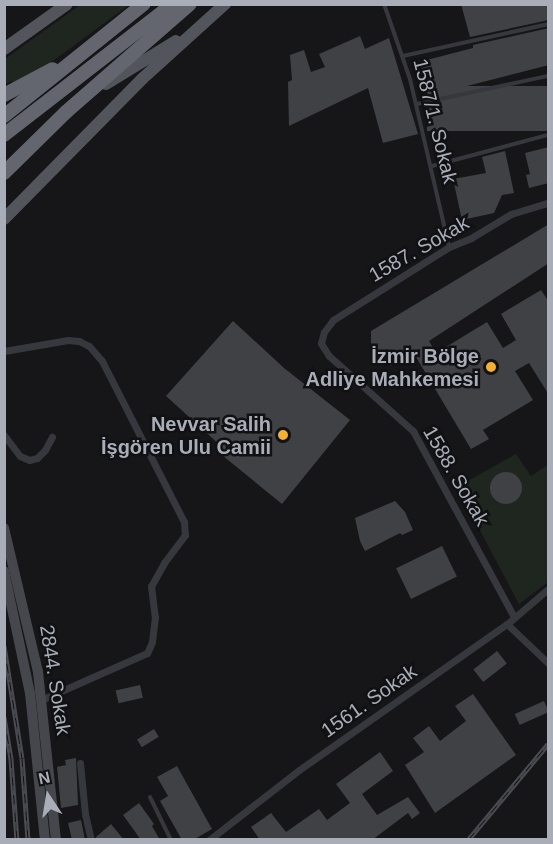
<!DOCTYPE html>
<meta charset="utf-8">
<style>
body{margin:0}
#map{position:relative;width:553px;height:844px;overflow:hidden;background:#161618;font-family:Helvetica,sans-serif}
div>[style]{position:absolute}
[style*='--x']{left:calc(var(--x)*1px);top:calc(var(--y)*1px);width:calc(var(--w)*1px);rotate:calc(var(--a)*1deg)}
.green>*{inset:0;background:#1e261f}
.building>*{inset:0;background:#404145;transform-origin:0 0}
.round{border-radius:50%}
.lane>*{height:4px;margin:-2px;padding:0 2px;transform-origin:2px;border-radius:2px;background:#37383d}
.street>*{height:7px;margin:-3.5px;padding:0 3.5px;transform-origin:3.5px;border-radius:3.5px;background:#37383d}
.secondary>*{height:10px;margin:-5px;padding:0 5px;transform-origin:5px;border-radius:5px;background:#45474d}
.primary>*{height:12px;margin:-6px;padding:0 6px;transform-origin:6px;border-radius:6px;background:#53555c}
.highway>*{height:14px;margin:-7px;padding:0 7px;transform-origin:7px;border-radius:7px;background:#63666e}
.rail>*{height:5px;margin-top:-2.5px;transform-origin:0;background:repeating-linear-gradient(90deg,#111113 0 9px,#4a4c52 0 18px);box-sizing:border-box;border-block:2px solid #4a4c52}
.dots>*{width:16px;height:16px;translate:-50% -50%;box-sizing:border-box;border:3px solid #111113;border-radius:50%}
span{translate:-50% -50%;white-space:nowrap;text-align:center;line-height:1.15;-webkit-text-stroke:5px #111113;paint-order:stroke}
.street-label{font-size:20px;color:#a8adb8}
.poi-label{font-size:20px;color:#a8adb8;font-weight:700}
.right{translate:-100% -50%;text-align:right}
.frame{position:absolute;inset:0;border:6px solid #a8adb8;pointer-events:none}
.north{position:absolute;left:18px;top:766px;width:60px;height:60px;-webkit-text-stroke:4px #111113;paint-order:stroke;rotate:348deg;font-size:16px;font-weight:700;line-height:24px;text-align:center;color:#a8adb8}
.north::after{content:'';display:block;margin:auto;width:21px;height:27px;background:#a8adb8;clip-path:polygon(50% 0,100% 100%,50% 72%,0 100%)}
</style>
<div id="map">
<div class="green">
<i style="clip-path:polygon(80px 5px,129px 5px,38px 72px,15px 85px,12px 81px,5px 84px,5px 59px)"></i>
<i style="clip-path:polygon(516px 454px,531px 476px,548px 465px,548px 582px,519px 604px,457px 487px)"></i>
</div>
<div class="building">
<i style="clip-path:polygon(461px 4px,549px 4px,549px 20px,470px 37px)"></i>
<i style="clip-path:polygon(549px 28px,549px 65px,428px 96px,419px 62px,473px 48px,473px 45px)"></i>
<i style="clip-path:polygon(360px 36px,365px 49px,389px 38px,418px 134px,383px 143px,368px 88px,289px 126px,288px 82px,292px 80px,290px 55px,304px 50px,311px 72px,325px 67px,319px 54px)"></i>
<i style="left:549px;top:86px;width:45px;height:122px;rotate:90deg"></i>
<i style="clip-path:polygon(549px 147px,549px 183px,529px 188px,526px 175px,530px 174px,525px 153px)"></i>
<i style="clip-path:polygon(505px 151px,514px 193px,502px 195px,494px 213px,462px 220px,453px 179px,486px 173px,482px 157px)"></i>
<i style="clip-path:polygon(549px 224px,549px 263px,429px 341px,436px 353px,487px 322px,503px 348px,516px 340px,501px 314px,541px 290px,549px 302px,549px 395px,529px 363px,515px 371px,533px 400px,483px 430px,489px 439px,471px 449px,413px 352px,391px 366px,388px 363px,380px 362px,371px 351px,371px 331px)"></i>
<i style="clip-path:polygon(233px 321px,284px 368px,350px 420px,282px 504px,217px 451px,221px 446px,166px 396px)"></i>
<i class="round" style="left:490px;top:472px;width:32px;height:32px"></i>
<i style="clip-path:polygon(395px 501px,405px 512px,413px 530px,402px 535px,400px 533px,365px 551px,360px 541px,355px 518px)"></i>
<i style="left:442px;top:546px;width:34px;height:51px;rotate:64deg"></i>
<i style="left:497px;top:651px;width:16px;height:30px;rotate:52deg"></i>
<i style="left:140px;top:685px;width:13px;height:25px;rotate:77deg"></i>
<i style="clip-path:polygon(473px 694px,516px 755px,435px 813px,405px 765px,424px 752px,413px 738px,429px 726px,440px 741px,466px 721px,455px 706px)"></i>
<i style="left:544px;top:701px;width:12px;height:32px;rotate:66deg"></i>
<i style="left:154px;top:729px;width:9px;height:20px;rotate:58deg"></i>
<i style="clip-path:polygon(380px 752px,393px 771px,362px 794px,377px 815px,408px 797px,420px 813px,412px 819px,408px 813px,372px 840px,260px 840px,251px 827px,271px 813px,286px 832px,319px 809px,327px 820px,350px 803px,336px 784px)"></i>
<i style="clip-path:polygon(76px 758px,78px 805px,61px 808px,57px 767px,66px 765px,65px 760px)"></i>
<i style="clip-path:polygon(177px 766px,212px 829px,193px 840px,182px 840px,160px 801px,168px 796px,157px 777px)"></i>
<i style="clip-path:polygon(139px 803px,154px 824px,152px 826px,160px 840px,141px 840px,123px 815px)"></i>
<i style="clip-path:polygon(81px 820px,85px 840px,72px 840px,68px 823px)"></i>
<i style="clip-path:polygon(111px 824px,124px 840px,97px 840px,96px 837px)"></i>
</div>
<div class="lane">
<i style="--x:384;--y:4;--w:79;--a:70.9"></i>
<i style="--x:410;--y:79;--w:172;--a:76.9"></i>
<i style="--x:403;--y:56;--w:148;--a:-12.4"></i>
<i style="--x:417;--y:104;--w:134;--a:-12.1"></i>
<i style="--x:432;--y:166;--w:120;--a:-15"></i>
<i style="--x:150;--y:797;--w:48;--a:64"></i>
</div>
<div class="street">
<i style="--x:4;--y:351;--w:65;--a:-9.8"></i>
<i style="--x:68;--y:340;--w:11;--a:5"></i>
<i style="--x:79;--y:341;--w:11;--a:27"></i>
<i style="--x:89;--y:346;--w:20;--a:49"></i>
<i style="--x:102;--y:361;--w:181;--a:63"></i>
<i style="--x:184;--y:522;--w:13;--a:86"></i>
<i style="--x:185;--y:535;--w:35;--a:127"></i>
<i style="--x:164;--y:563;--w:26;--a:119"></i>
<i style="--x:151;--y:586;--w:31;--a:83"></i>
<i style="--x:155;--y:617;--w:25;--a:97"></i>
<i style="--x:152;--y:642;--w:12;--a:114"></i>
<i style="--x:147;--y:653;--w:116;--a:156.1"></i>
<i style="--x:4;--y:435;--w:26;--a:53"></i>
<i style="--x:20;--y:456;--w:10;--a:24"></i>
<i style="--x:29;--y:460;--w:8;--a:-14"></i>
<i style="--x:37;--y:458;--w:11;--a:-45"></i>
<i style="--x:45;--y:450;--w:15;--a:-62"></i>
<i style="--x:514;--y:617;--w:212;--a:-118.5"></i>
<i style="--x:413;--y:431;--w:113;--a:-138.2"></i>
<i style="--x:329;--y:356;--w:15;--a:-122"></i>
<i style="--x:321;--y:343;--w:11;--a:-75"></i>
<i style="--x:324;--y:332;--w:15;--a:-53"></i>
<i style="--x:333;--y:320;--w:137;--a:-32.2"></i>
<i style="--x:449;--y:247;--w:24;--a:-22"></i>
<i style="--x:471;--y:238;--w:47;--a:-31"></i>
<i style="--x:511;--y:214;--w:39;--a:-17"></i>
<i style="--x:507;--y:624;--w:57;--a:43.6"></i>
<i style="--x:80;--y:763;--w:51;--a:84.4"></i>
<i style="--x:85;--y:814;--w:27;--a:77"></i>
<i style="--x:209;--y:840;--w:114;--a:-37.9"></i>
<i style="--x:299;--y:770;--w:254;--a:-35.1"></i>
<i style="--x:507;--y:624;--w:54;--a:-40.5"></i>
</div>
<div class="secondary">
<i style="--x:4;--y:528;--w:148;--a:76.7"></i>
<i style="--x:38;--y:672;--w:169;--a:83.9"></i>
<i style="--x:4;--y:571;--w:125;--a:78"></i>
<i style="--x:30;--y:693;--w:148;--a:84.2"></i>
</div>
<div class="primary">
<i style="--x:4;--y:49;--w:77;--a:-35.5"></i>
<i style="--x:106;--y:84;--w:82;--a:-31.6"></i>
<i style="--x:4;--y:219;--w:197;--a:-45.4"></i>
<i style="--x:142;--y:79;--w:112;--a:-42.1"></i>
</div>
<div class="highway">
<i style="--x:4;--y:95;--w:55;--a:-28"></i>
<i style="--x:4;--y:116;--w:179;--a:-38.7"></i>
<i style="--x:4;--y:135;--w:214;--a:-37.8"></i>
<i style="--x:4;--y:173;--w:87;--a:-44.5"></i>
<i style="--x:66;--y:112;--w:164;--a:-41.1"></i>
</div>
<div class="rail">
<i style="--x:4;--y:646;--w:113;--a:80.9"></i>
<i style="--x:22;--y:758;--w:82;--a:85.8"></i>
<i style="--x:4;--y:717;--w:43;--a:80.5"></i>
<i style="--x:11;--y:759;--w:81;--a:85.8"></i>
<i style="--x:468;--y:840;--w:125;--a:-50.2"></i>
</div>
<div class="dots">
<i style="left:491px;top:367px;background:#f2b134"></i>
<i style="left:283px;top:435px;background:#f2b134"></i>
</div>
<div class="street-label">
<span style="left:435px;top:121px;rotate:76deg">1587/1. Sokak</span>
<span style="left:419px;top:249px;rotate:-30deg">1587. Sokak</span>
<span style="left:456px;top:476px;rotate:60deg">1588. Sokak</span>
<span style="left:55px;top:680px;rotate:81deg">2844. Sokak</span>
<span style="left:369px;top:701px;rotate:-35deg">1561. Sokak</span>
</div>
<div class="poi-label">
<span class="right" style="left:479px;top:368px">İzmir Bölge<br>Adliye Mahkemesi</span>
<span class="right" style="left:271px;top:436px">Nevvar Salih<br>İşgören Ulu Camii</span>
</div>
<div class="frame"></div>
<div class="north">N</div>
</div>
